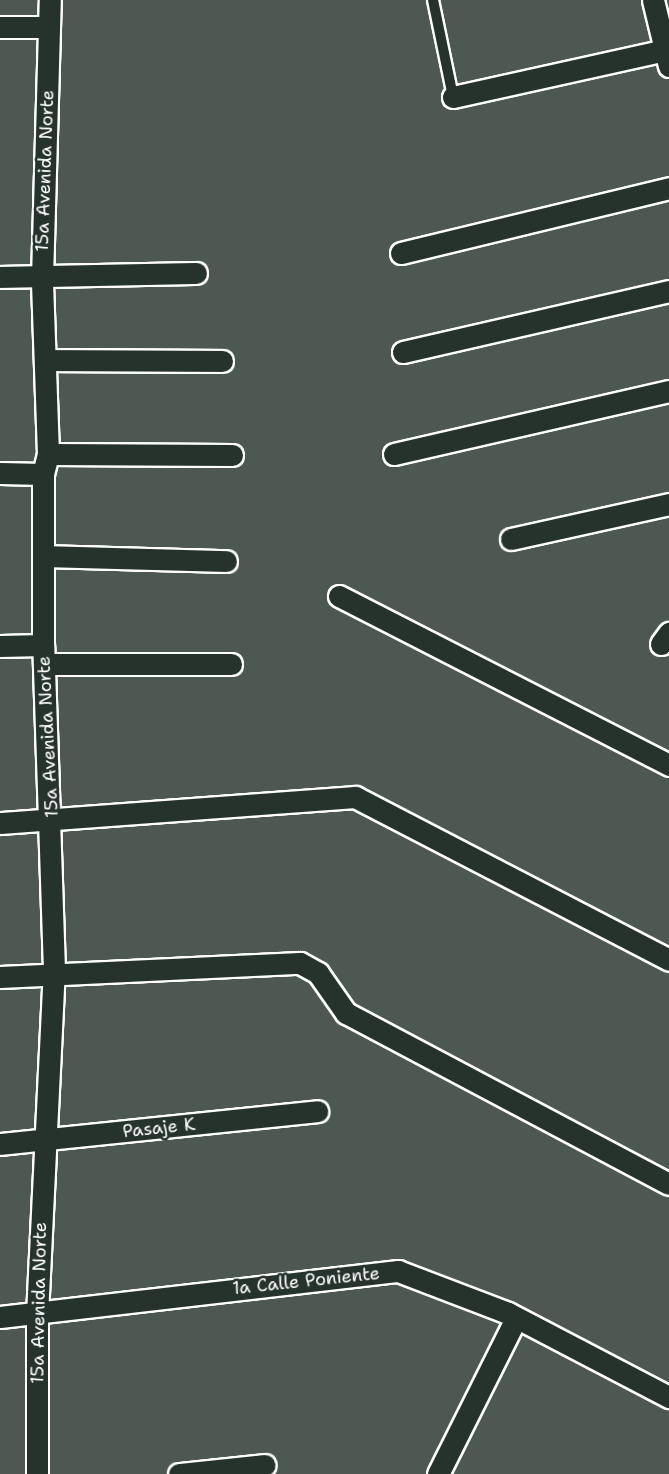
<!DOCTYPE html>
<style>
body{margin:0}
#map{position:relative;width:669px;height:1474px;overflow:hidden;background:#333f3a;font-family:"Shantell Sans",sans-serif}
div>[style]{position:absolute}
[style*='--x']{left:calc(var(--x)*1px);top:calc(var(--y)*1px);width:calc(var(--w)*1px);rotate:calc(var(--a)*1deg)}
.green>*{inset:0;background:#4d5853;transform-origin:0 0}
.roads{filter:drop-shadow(2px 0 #fff) drop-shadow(-2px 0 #fff) drop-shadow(0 2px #fff) drop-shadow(0 -2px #fff)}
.lane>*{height:10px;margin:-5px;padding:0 5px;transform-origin:5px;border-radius:5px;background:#26332d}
.street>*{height:21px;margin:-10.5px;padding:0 10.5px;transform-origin:10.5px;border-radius:10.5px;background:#26332d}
span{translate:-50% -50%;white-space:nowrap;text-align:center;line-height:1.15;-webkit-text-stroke:5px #26332d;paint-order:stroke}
.street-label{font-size:18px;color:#fff}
</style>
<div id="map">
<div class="green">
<i style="left:0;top:0;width:669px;height:1474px"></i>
</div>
<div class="roads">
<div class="lane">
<i style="--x:433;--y:0;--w:99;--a:78.3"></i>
</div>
<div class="street">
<i style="--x:653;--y:0;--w:68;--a:76.4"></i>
<i style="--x:0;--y:27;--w:49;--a:0"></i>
<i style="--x:453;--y:97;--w:221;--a:-12.5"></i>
<i style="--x:401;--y:253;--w:276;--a:-13.6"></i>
<i style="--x:0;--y:277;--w:196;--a:-1.2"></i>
<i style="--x:403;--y:352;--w:273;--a:-12.9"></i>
<i style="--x:47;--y:360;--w:175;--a:0.3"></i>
<i style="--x:48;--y:454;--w:184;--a:0.3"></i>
<i style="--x:394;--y:454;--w:282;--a:-12.9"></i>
<i style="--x:0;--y:473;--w:43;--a:1.3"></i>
<i style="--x:511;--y:539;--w:162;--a:-12.5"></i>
<i style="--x:44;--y:556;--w:182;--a:1.6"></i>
<i style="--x:339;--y:596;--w:371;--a:27.1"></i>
<i style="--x:661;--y:644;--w:14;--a:-54"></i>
<i style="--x:0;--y:646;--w:43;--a:-1.3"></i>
<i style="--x:45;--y:664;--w:186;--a:0"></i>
<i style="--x:0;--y:823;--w:356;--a:-4.2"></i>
<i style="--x:355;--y:797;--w:354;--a:27.4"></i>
<i style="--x:0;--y:977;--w:300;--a:-2.7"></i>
<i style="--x:300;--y:963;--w:21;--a:29"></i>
<i style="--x:318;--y:973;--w:49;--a:55"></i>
<i style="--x:346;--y:1013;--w:365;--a:27.9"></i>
<i style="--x:0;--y:1144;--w:319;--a:-5.9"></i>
<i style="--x:0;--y:1317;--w:401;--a:-6.6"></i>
<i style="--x:398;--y:1271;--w:118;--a:20.9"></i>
<i style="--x:508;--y:1313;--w:182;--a:27.6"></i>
<i style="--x:37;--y:1474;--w:159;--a:-90"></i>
<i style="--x:37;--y:1315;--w:345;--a:-87.2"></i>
<i style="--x:54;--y:970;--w:325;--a:-91.9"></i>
<i style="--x:43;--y:645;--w:171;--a:-90"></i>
<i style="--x:43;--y:474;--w:21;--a:-76"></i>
<i style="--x:48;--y:454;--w:175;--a:-92"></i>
<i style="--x:42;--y:279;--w:279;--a:-88.4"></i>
<i style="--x:179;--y:1474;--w:86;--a:-6"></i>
<i style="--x:438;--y:1474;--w:174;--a:-63.4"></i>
</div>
</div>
<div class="street-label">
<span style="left:45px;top:171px;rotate:-88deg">15a Avenida Norte</span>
<span style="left:48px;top:737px;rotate:-93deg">15a Avenida Norte</span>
<span style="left:159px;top:1128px;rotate:-6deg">Pasaje K</span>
<span style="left:306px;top:1281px;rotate:-6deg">1a Calle Poniente</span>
<span style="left:39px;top:1303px;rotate:-89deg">15a Avenida Norte</span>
</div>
</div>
